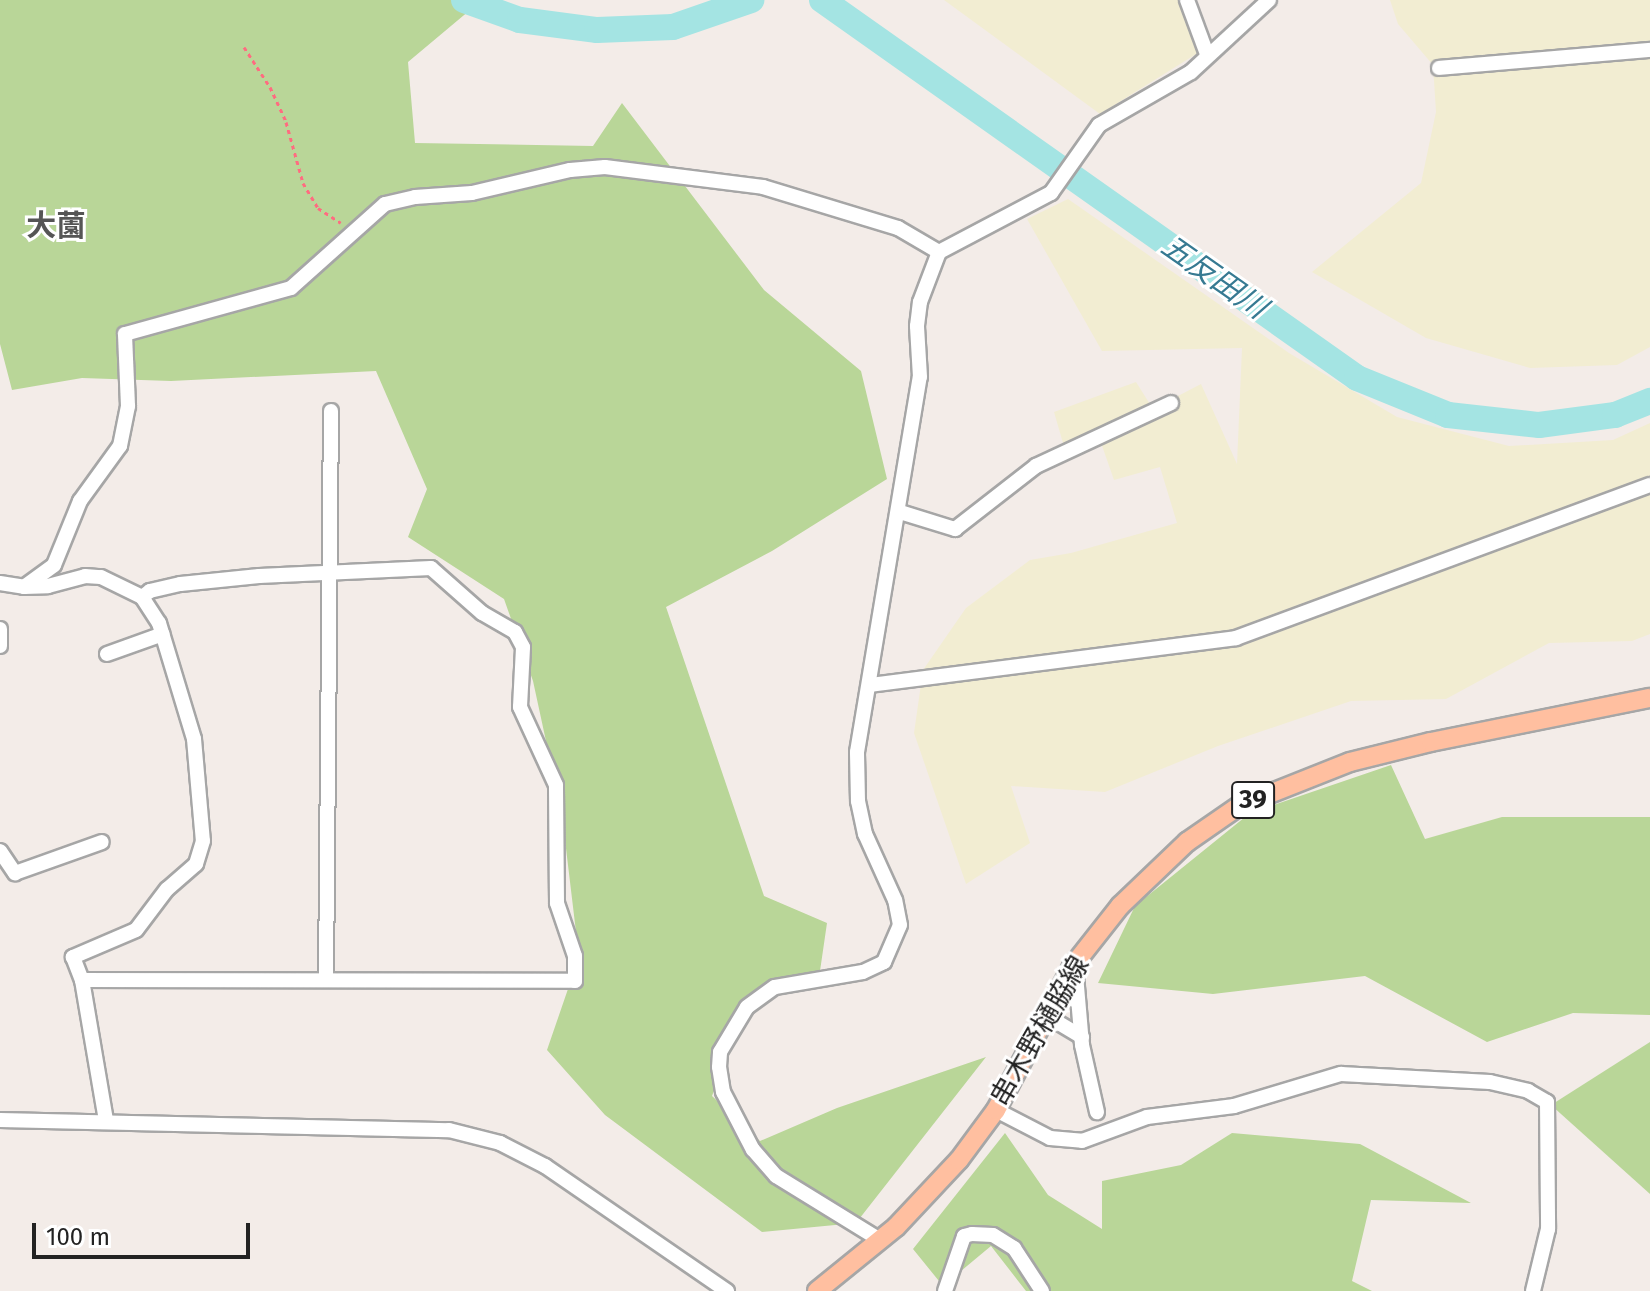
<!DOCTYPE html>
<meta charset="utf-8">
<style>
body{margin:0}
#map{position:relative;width:1650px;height:1291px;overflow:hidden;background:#f3ece8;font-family:"Fira Sans","Noto Sans JP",sans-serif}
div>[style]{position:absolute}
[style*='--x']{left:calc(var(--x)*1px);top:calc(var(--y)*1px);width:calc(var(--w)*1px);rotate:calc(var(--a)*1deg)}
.farmland>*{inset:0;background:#f2edd2}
.forest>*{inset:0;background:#b9d698}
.river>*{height:26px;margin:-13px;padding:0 13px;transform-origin:13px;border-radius:13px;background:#a4e4e3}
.path>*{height:3px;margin-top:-1.5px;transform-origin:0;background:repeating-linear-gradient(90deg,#ff6c80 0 4px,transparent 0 8px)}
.roads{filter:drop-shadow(2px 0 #a6a6a6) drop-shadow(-2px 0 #a6a6a6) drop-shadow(0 2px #a6a6a6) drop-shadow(0 -2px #a6a6a6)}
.minor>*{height:14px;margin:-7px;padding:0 7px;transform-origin:7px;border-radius:7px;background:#fff}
.major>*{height:18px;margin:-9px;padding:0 9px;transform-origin:9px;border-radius:9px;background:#ffbfa0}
span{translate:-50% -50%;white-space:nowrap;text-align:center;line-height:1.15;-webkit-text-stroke:6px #fff;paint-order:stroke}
.shield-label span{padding:2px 6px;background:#fff;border:2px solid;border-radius:6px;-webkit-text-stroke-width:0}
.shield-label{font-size:26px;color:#222;font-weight:700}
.street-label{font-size:28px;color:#222}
.neighbourhood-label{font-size:30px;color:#555;font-weight:700}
.water-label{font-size:30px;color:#367a92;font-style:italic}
.scale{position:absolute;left:32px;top:1223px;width:218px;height:36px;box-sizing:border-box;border:4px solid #222;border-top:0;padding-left:10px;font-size:24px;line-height:28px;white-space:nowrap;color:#222;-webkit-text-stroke:6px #fff;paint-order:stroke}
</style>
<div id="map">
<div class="farmland">
<i style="clip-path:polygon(944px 0,1194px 0,1201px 51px,1100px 114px)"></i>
<i style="clip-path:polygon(1390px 0,1650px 0,1650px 347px,1617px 365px,1530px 368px,1426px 338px,1312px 272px,1421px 183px,1436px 112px,1433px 65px,1398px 24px)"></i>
<i style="clip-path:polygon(1068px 199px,1289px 353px,1397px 417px,1509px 446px,1613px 440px,1650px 423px,1650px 634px,1632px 641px,1549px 643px,1446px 699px,1351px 701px,1218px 746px,1105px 792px,1011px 786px,1030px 843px,966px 884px,914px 733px,923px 670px,966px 608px,1030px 560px,1071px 553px,1177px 523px,1160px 467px,1114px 480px,1100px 440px,1063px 443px,1054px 412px,1136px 382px,1153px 409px,1201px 384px,1237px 464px,1242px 348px,1102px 351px,1027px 219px)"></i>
</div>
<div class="forest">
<i style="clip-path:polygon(0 0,482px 0,408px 62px,415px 143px,593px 146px,622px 103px,764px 290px,861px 371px,887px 479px,772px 551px,666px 607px,764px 896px,827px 923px,820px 971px,743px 1014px,712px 1096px,760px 1141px,837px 1108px,986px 1057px,856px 1223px,762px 1232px,605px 1115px,547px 1050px,579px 957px,562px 815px,533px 681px,504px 599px,408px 537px,427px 489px,376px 371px,171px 381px,82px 378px,12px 390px,0 344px)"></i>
<i style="clip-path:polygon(1391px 765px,1425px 839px,1502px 817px,1650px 817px,1650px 1015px,1573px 1013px,1487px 1042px,1365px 976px,1213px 994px,1098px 983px,1135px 906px,1250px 813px)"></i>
<i style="clip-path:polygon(1650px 1042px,1650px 1194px,1551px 1105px)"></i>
<i style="clip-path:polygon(1005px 1133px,1048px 1195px,1102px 1229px,1102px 1181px,1181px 1165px,1232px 1133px,1360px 1144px,1471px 1203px,1371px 1200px,1352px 1281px,1372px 1291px,1026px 1291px,991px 1246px,943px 1286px,913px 1249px)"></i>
</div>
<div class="river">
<i style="--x:464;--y:0;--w:59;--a:19.7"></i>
<i style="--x:520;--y:20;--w:78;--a:7.4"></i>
<i style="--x:597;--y:30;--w:76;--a:-2.3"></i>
<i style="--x:673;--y:27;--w:83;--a:-19.1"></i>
<i style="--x:822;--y:0;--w:655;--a:35.24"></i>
<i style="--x:1357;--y:378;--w:98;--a:22.1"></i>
<i style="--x:1448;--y:415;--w:92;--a:6.3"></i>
<i style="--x:1539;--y:425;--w:77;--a:-7.5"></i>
<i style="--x:1615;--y:415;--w:38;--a:-22"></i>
</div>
<div class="path">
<i style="--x:244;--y:47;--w:48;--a:57"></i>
<i style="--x:270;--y:87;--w:38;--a:65"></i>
<i style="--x:286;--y:122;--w:63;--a:74.4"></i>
<i style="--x:303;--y:183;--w:29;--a:59"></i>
<i style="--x:318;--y:208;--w:27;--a:33"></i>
</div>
<div class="roads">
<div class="minor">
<i style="--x:1187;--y:0;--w:58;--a:69.7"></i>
<i style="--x:1439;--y:68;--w:212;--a:-4.9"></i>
<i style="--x:900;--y:512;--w:58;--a:17.2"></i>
<i style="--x:955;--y:529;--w:103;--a:-37.9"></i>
<i style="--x:1036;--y:466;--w:149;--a:-25"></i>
<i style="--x:0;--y:583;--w:24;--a:9"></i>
<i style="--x:24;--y:587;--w:24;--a:-2"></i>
<i style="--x:48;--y:586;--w:38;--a:-15"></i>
<i style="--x:85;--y:576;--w:16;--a:4"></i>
<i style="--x:101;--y:577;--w:46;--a:26"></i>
<i style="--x:142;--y:597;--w:31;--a:57"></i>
<i style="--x:159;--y:623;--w:121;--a:73.2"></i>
<i style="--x:194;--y:739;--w:102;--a:85"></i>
<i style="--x:203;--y:841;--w:24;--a:107"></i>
<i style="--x:196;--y:864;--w:38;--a:139"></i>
<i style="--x:167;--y:889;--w:51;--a:127.1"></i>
<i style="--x:136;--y:930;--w:69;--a:156.8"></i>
<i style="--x:73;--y:957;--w:25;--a:69"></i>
<i style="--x:82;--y:980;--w:143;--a:80.3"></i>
<i style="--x:24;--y:587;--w:37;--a:-36"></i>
<i style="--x:54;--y:565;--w:69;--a:-67.9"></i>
<i style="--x:80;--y:501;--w:68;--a:-54"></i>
<i style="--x:120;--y:446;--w:41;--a:-78.7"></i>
<i style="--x:128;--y:406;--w:72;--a:-92.4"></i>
<i style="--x:125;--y:334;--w:172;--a:-15.5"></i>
<i style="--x:291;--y:288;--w:126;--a:-41.8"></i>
<i style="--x:385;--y:204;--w:31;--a:-13"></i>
<i style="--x:415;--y:197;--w:57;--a:-4"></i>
<i style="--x:472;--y:193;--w:101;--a:-13.2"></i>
<i style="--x:570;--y:170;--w:35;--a:-5"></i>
<i style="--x:605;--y:167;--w:159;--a:7.2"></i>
<i style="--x:763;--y:187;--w:141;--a:16.9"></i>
<i style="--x:898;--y:228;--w:48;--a:30.3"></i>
<i style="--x:0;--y:629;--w:17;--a:90"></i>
<i style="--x:107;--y:654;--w:59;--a:-19.7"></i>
<i style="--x:870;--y:685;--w:369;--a:-7.3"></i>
<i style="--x:1236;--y:638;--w:441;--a:-20.3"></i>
<i style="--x:0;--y:851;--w:27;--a:56"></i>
<i style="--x:15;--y:873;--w:92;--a:-19.6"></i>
<i style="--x:1075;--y:963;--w:82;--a:85.1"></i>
<i style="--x:1082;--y:1045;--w:69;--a:77.4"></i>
<i style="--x:82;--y:980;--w:493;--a:0.1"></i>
<i style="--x:575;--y:981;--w:25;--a:-90"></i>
<i style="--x:575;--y:956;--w:56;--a:-108.8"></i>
<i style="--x:557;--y:903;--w:118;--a:-90.5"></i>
<i style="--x:556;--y:785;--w:86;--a:-114.8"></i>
<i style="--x:520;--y:707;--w:60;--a:-87.1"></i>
<i style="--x:523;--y:647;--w:17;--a:-118"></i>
<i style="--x:515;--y:632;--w:38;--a:-150"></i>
<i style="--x:482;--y:613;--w:68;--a:-138.6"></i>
<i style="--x:431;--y:568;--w:172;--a:177.3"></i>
<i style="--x:259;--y:576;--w:79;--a:174.2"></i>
<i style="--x:180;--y:584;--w:31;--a:167"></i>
<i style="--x:150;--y:591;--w:10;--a:143"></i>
<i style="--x:326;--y:980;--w:569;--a:-89.5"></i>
<i style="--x:1047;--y:1016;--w:41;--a:31"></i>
<i style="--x:996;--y:1110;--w:61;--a:27.4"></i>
<i style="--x:1050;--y:1138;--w:32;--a:5"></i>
<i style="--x:1082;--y:1141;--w:69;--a:-20.3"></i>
<i style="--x:1147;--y:1117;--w:88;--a:-7.2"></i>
<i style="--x:1234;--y:1106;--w:112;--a:-16.7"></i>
<i style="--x:1341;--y:1074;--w:149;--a:3.1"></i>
<i style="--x:1490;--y:1082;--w:39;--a:13"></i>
<i style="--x:1528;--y:1091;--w:22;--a:30"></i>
<i style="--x:1547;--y:1102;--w:127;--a:89.5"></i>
<i style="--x:1548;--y:1229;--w:64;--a:103.6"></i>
<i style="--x:0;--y:1120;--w:449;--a:1.3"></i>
<i style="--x:449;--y:1130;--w:53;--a:14.3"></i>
<i style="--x:500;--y:1143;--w:51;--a:27.1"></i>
<i style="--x:545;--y:1166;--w:221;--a:34.5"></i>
<i style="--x:880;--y:1240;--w:122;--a:-148.4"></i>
<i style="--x:776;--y:1176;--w:35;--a:-131"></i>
<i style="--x:753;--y:1150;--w:65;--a:-117.3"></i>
<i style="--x:723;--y:1092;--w:25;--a:-99"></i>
<i style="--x:719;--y:1067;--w:15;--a:-86"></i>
<i style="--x:720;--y:1052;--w:52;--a:-59"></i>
<i style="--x:747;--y:1007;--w:34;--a:-36"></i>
<i style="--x:775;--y:987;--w:89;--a:-9.7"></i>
<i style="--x:863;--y:972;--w:23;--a:-25"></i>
<i style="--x:884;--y:962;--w:40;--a:-66.6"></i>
<i style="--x:900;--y:925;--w:25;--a:-101"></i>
<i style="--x:895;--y:900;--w:72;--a:-114.4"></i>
<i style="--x:865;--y:834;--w:34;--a:-102"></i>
<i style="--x:858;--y:801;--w:49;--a:-91.2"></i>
<i style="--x:857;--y:752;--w:380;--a:-80.5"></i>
<i style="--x:920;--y:377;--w:51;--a:-93.4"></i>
<i style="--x:917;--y:326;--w:24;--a:-83"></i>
<i style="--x:920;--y:302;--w:53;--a:-69.2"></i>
<i style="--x:939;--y:252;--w:127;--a:-27.8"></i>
<i style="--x:1051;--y:193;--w:83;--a:-54.8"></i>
<i style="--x:1099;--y:125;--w:106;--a:-29.9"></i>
<i style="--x:1191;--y:72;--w:106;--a:-42.7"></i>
<i style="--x:945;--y:1291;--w:58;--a:-70.9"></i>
<i style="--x:964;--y:1236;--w:8;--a:-14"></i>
<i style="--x:972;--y:1234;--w:21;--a:3"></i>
<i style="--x:993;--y:1235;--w:25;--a:32"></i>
<i style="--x:1014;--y:1248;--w:51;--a:56.9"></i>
</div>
<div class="major">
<i style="--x:817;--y:1291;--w:102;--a:-39"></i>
<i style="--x:896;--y:1227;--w:92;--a:-46.8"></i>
<i style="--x:959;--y:1160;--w:62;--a:-53.5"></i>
<i style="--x:996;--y:1110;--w:162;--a:-62"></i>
<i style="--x:1072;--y:967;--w:78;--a:-51.8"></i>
<i style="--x:1120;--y:906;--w:93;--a:-43.7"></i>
<i style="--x:1187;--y:842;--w:63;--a:-34.7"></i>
<i style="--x:1239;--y:806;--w:119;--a:-21.6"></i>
<i style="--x:1350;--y:762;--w:83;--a:-13.9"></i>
<i style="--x:1431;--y:742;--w:223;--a:-11.4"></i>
</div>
</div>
<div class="shield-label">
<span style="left:1253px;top:800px">39</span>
</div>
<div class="street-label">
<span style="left:1040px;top:1031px;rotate:-60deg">串木野樋脇線</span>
</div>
<div class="neighbourhood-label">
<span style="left:56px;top:226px">大薗</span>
</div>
<div class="water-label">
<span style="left:1214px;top:277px;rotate:35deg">五反田川</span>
</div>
<div class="scale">100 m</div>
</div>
